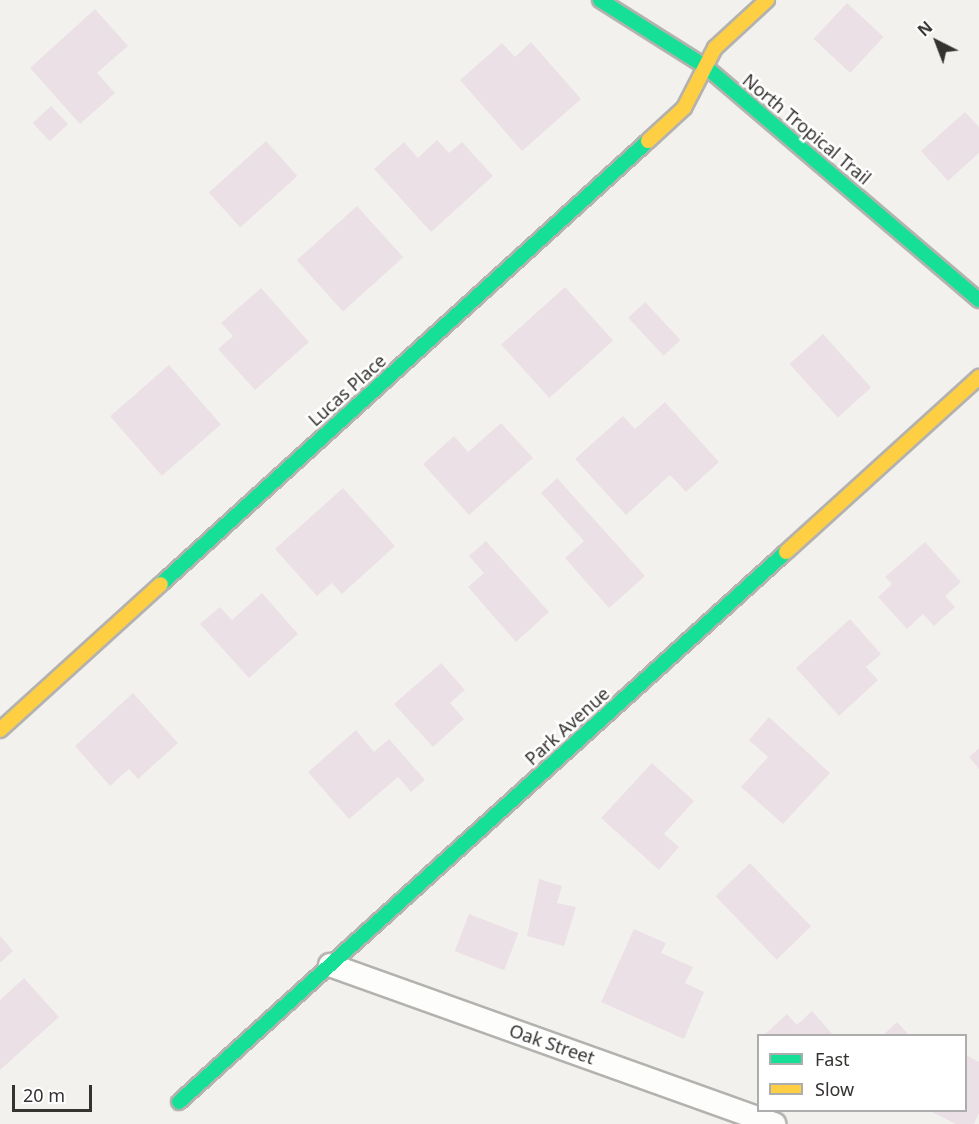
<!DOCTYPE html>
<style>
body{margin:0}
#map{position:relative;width:979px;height:1124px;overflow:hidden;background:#f3f1ee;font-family:"Noto Sans",sans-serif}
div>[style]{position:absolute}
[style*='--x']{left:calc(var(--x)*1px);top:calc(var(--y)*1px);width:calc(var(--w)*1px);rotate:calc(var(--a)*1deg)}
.building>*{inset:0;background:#ece0e7;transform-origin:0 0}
.roads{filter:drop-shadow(2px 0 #b3b2af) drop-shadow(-2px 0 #b3b2af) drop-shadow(0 2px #b3b2af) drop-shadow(0 -2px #b3b2af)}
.street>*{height:22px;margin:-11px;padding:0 11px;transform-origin:11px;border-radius:11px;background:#fdfdfc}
.fast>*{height:14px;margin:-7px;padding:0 7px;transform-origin:7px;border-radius:7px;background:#16e098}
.slow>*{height:14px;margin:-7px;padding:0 7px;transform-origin:7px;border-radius:7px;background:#ffcf43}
span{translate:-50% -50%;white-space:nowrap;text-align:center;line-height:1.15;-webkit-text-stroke:5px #fff;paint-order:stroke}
.street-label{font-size:18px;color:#353331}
.legend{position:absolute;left:757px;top:1034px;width:210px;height:78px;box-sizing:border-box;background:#fff;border:2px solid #aeadad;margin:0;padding:8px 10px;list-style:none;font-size:18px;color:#353331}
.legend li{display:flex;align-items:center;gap:12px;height:30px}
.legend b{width:30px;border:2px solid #aeadad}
.north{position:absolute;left:907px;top:12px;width:60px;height:60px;-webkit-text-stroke:4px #fff;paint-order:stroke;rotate:318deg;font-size:16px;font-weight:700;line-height:24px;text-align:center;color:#353331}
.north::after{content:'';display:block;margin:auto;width:21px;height:27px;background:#353331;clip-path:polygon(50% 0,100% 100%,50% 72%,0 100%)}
.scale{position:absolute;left:12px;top:1085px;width:80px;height:27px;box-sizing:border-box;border:3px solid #353331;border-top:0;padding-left:8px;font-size:18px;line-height:21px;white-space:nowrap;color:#353331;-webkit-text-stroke:4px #fff;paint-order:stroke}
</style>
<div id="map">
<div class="building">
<i style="left:847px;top:3px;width:50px;height:49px;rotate:43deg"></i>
<i style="clip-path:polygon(95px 9px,128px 46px,97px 73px,115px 93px,80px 124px,30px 68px)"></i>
<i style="clip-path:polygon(531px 42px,581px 99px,522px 151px,460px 80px,502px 43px,515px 57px)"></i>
<i style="left:51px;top:106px;width:25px;height:25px;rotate:47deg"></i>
<i style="clip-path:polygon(965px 112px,979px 127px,979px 153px,948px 181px,921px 151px)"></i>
<i style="clip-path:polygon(437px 140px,449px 153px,462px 142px,493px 176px,431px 232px,374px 169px,404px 142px,418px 158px)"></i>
<i style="left:266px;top:141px;width:47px;height:77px;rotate:48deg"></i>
<i style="left:357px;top:206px;width:69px;height:81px;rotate:48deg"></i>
<i style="left:565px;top:287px;width:72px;height:86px;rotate:48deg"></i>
<i style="clip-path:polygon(261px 288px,309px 342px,255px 390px,218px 349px,233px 336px,221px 323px)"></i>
<i style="left:645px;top:302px;width:52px;height:23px;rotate:47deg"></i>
<i style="left:823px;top:334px;width:72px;height:45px;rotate:48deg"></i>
<i style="left:169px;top:365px;width:79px;height:78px;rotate:49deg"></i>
<i style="clip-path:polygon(665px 402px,719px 462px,686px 492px,670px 475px,626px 515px,575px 459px,623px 416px,635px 429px)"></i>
<i style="clip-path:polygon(501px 423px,533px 458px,469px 515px,423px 464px,454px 436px,468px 452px)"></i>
<i style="clip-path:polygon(557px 478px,645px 576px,609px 608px,565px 558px,584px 541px,541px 493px)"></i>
<i style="clip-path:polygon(343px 488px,395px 546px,342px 594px,332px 583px,317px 596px,275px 549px)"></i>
<i style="clip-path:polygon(486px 541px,549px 612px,516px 642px,468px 587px,484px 573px,469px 556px)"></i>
<i style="clip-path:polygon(925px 542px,961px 582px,945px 596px,955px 607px,934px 626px,923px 614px,907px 629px,878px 597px,892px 584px,885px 577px)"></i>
<i style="clip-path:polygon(262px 593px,298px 634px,249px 678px,200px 624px,220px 607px,232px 620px)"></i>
<i style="clip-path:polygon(850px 619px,881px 654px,866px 667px,878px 680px,839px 716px,796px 668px)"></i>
<i style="clip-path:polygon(441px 663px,465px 690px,450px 703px,464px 719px,433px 747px,394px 704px)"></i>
<i style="clip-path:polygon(133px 693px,178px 743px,138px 779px,129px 769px,110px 786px,75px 746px)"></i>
<i style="clip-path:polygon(769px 717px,830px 773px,783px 824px,741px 787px,768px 757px,749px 740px)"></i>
<i style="clip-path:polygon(356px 730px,374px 752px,389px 739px,425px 780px,411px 792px,398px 777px,349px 819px,308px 772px)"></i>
<i style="clip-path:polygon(979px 748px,979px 769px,969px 757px)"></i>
<i style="clip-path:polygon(652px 763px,694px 801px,664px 834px,679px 847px,659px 870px,601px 818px)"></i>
<i style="left:750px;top:863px;width:88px;height:48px;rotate:46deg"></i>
<i style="clip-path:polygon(539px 879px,562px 886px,557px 903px,576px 907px,564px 946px,527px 936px)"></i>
<i style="left:469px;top:914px;width:53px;height:40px;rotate:21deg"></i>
<i style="clip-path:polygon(634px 929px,666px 943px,661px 953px,693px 967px,685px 983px,704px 992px,684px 1039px,601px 1002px)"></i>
<i style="clip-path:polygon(0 936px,13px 951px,0 963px)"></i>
<i style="clip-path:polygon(24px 978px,59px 1017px,0 1070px,0 1000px)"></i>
<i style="clip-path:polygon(812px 1011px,834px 1036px,763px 1036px,787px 1014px,797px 1025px)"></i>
<i style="clip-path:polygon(897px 1022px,910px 1036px,882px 1036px)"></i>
<i style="clip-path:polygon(966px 1055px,979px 1062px,979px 1113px,974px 1124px,956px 1124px,928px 1110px,966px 1110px)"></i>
</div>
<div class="roads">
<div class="street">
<i style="--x:330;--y:965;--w:472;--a:19.7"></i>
</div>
<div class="fast">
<i style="--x:600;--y:0;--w:125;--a:32.3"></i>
<i style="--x:706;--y:67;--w:359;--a:40.5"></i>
<i style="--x:161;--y:584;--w:658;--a:-42.29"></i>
<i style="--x:179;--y:1102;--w:819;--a:-42.18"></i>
</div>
<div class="slow">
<i style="--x:648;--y:141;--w:49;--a:-42.5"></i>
<i style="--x:684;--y:108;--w:68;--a:-62.7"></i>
<i style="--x:715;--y:48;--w:71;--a:-42.7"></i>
<i style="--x:786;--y:552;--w:261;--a:-42.2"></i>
<i style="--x:0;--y:730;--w:217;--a:-42.2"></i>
</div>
</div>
<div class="street-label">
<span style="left:807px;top:129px;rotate:40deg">North Tropical Trail</span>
<span style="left:347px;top:390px;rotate:-42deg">Lucas Place</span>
<span style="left:567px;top:726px;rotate:-42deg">Park Avenue</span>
<span style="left:552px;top:1044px;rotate:19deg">Oak Street</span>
</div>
<ul class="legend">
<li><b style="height:8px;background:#16e098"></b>Fast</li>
<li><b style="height:8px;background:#ffcf43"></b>Slow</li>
</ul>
<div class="north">N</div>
<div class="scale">20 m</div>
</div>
